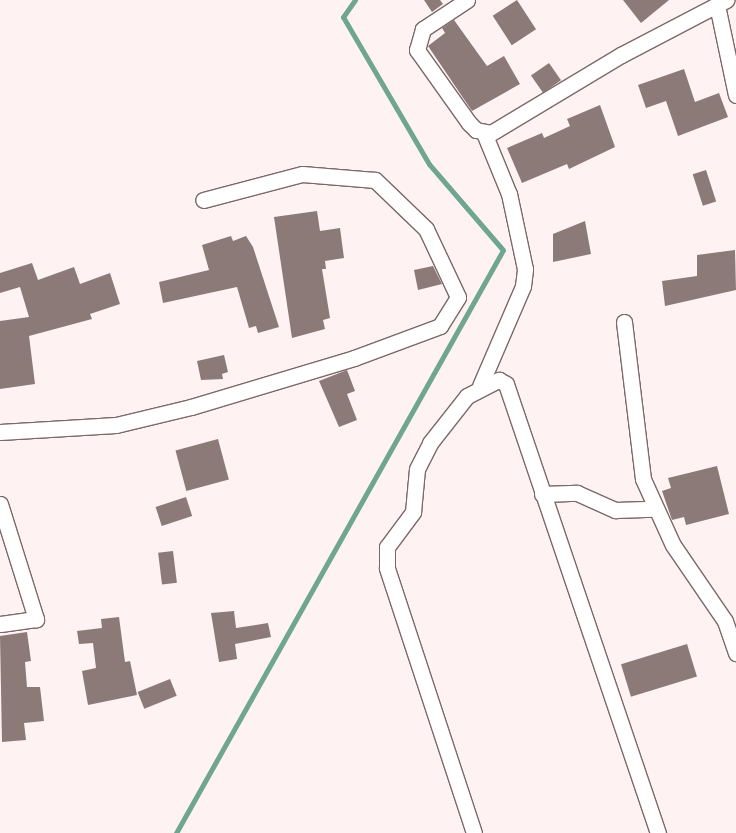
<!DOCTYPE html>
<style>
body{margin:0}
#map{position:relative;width:736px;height:833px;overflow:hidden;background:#fff2f2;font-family:Ubuntu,sans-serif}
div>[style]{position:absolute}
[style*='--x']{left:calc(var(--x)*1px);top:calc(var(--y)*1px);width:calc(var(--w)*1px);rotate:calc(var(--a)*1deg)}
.stream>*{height:5px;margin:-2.5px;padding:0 2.5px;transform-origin:2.5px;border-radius:2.5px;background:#6fa691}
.building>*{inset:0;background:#8c7a79;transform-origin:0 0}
.roads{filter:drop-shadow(1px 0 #7b6968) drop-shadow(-1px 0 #7b6968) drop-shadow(0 1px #7b6968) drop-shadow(0 -1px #7b6968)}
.minor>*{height:15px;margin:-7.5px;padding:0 7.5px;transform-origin:7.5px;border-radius:7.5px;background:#fff}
span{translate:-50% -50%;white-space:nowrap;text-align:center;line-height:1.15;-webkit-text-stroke:4px #fff;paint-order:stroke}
</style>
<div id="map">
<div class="stream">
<i style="--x:176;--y:833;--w:668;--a:-60.71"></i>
<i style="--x:503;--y:250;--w:113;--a:-130.7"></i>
<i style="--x:429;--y:164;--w:170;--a:-120.3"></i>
<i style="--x:343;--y:17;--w:21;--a:-55"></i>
</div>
<div class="building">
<i style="clip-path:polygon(424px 0,440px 0,443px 4px,432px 12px)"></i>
<i style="left:517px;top:0;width:35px;height:29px;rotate:57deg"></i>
<i style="clip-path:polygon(623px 0,669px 0,641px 23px)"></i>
<i style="clip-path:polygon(454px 20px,487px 66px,504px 56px,520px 84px,472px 111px,428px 46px,445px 33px,442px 28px)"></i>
<i style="left:549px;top:63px;width:21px;height:22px;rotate:55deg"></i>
<i style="clip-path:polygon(684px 69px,695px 102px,719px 93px,728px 117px,678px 136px,666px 101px,646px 108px,638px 85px)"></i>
<i style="clip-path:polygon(600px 105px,615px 147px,569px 169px,567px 164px,522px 183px,507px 148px,542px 133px,544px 138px,570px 126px,567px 119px)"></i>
<i style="left:706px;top:170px;width:33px;height:14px;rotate:72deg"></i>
<i style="clip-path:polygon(317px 211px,320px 231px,340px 228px,344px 258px,325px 261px,326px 269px,322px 269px,330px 318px,323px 320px,325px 329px,292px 338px,274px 217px)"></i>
<i style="clip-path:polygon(585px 221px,591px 254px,553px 262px,553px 234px)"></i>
<i style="clip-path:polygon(231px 236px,233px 241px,246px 236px,253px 247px,279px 327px,258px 333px,256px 326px,249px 328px,237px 287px,163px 303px,159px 282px,209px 270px,202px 245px)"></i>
<i style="clip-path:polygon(735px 250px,736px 290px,665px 306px,662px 281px,697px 276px,697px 255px)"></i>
<i style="clip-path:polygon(32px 263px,38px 280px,74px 267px,80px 284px,110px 273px,120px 304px,90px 314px,92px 319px,29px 336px,35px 384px,0 389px,0 321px,29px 317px,20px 287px,0 293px,0 273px)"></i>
<i style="clip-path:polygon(433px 266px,442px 284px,418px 290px,414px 270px)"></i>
<i style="clip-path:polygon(224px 355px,228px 372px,222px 374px,223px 379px,201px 380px,197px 361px)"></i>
<i style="clip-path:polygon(347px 370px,355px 391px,347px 394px,357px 420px,339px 427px,319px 381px)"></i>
<i style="left:218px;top:439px;width:42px;height:44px;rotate:75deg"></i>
<i style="clip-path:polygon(717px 466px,729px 514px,686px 525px,684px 517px,672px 520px,662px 491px,671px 488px,668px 478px)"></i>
<i style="left:186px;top:497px;width:20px;height:32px;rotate:72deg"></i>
<i style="left:173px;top:551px;width:32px;height:15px;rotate:83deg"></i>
<i style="clip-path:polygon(234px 611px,236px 628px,268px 623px,271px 637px,235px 644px,237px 659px,219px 662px,211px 613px)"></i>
<i style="clip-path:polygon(119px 617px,125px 662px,130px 661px,137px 695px,88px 705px,82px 671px,96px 668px,93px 643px,79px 644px,77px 631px,102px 628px,101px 619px)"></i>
<i style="clip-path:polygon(27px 632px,31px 661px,25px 662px,27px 687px,40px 687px,44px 721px,24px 723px,26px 740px,2px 742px,0 636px)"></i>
<i style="left:687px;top:644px;width:34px;height:69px;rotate:73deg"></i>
<i style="left:170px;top:679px;width:18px;height:35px;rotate:68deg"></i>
</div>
<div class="roads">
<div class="minor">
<i style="--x:467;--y:0;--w:53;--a:146.6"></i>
<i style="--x:423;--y:29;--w:22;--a:106"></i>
<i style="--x:417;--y:50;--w:90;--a:54.5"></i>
<i style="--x:469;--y:123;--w:10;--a:45"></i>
<i style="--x:476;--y:130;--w:15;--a:11"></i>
<i style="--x:491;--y:133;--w:152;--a:-31"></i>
<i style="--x:621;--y:55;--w:119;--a:-27.6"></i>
<i style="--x:717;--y:5;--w:92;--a:78.1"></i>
<i style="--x:624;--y:322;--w:158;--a:83.1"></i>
<i style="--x:643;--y:479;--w:72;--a:65.6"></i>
<i style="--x:673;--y:545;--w:92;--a:55.6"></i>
<i style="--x:725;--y:621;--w:34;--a:71"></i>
<i style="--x:480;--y:386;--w:109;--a:-66.7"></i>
<i style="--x:523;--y:286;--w:17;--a:-83"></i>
<i style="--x:525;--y:269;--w:77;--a:-102"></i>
<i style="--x:509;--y:194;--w:66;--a:-112.3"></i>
<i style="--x:0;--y:432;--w:116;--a:-3.5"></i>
<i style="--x:116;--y:425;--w:77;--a:-13.5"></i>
<i style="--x:191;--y:407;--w:170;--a:-16.7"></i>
<i style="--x:354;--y:358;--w:92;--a:-20.4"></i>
<i style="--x:440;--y:326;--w:34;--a:-58"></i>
<i style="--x:458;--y:297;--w:75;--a:-115.2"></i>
<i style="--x:426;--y:229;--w:71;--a:-136.1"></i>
<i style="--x:375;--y:180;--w:73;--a:-175.3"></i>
<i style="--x:302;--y:174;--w:102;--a:165.3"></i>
<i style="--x:542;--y:494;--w:35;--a:-2"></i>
<i style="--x:577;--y:493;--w:42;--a:24.1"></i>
<i style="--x:615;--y:510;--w:38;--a:-2"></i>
<i style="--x:0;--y:504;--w:121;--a:72.6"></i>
<i style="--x:36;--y:619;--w:36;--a:172"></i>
<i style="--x:474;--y:833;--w:279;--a:-108.2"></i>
<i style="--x:387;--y:568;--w:21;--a:-90"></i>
<i style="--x:387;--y:547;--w:44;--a:-53.4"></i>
<i style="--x:413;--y:512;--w:43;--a:-84.7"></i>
<i style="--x:417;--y:469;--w:29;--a:-63"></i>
<i style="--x:430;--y:443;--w:60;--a:-51.8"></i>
<i style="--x:467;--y:396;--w:36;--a:-27"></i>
<i style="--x:499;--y:380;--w:8;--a:30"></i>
<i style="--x:506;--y:384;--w:474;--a:71.3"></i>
</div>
</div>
</div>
